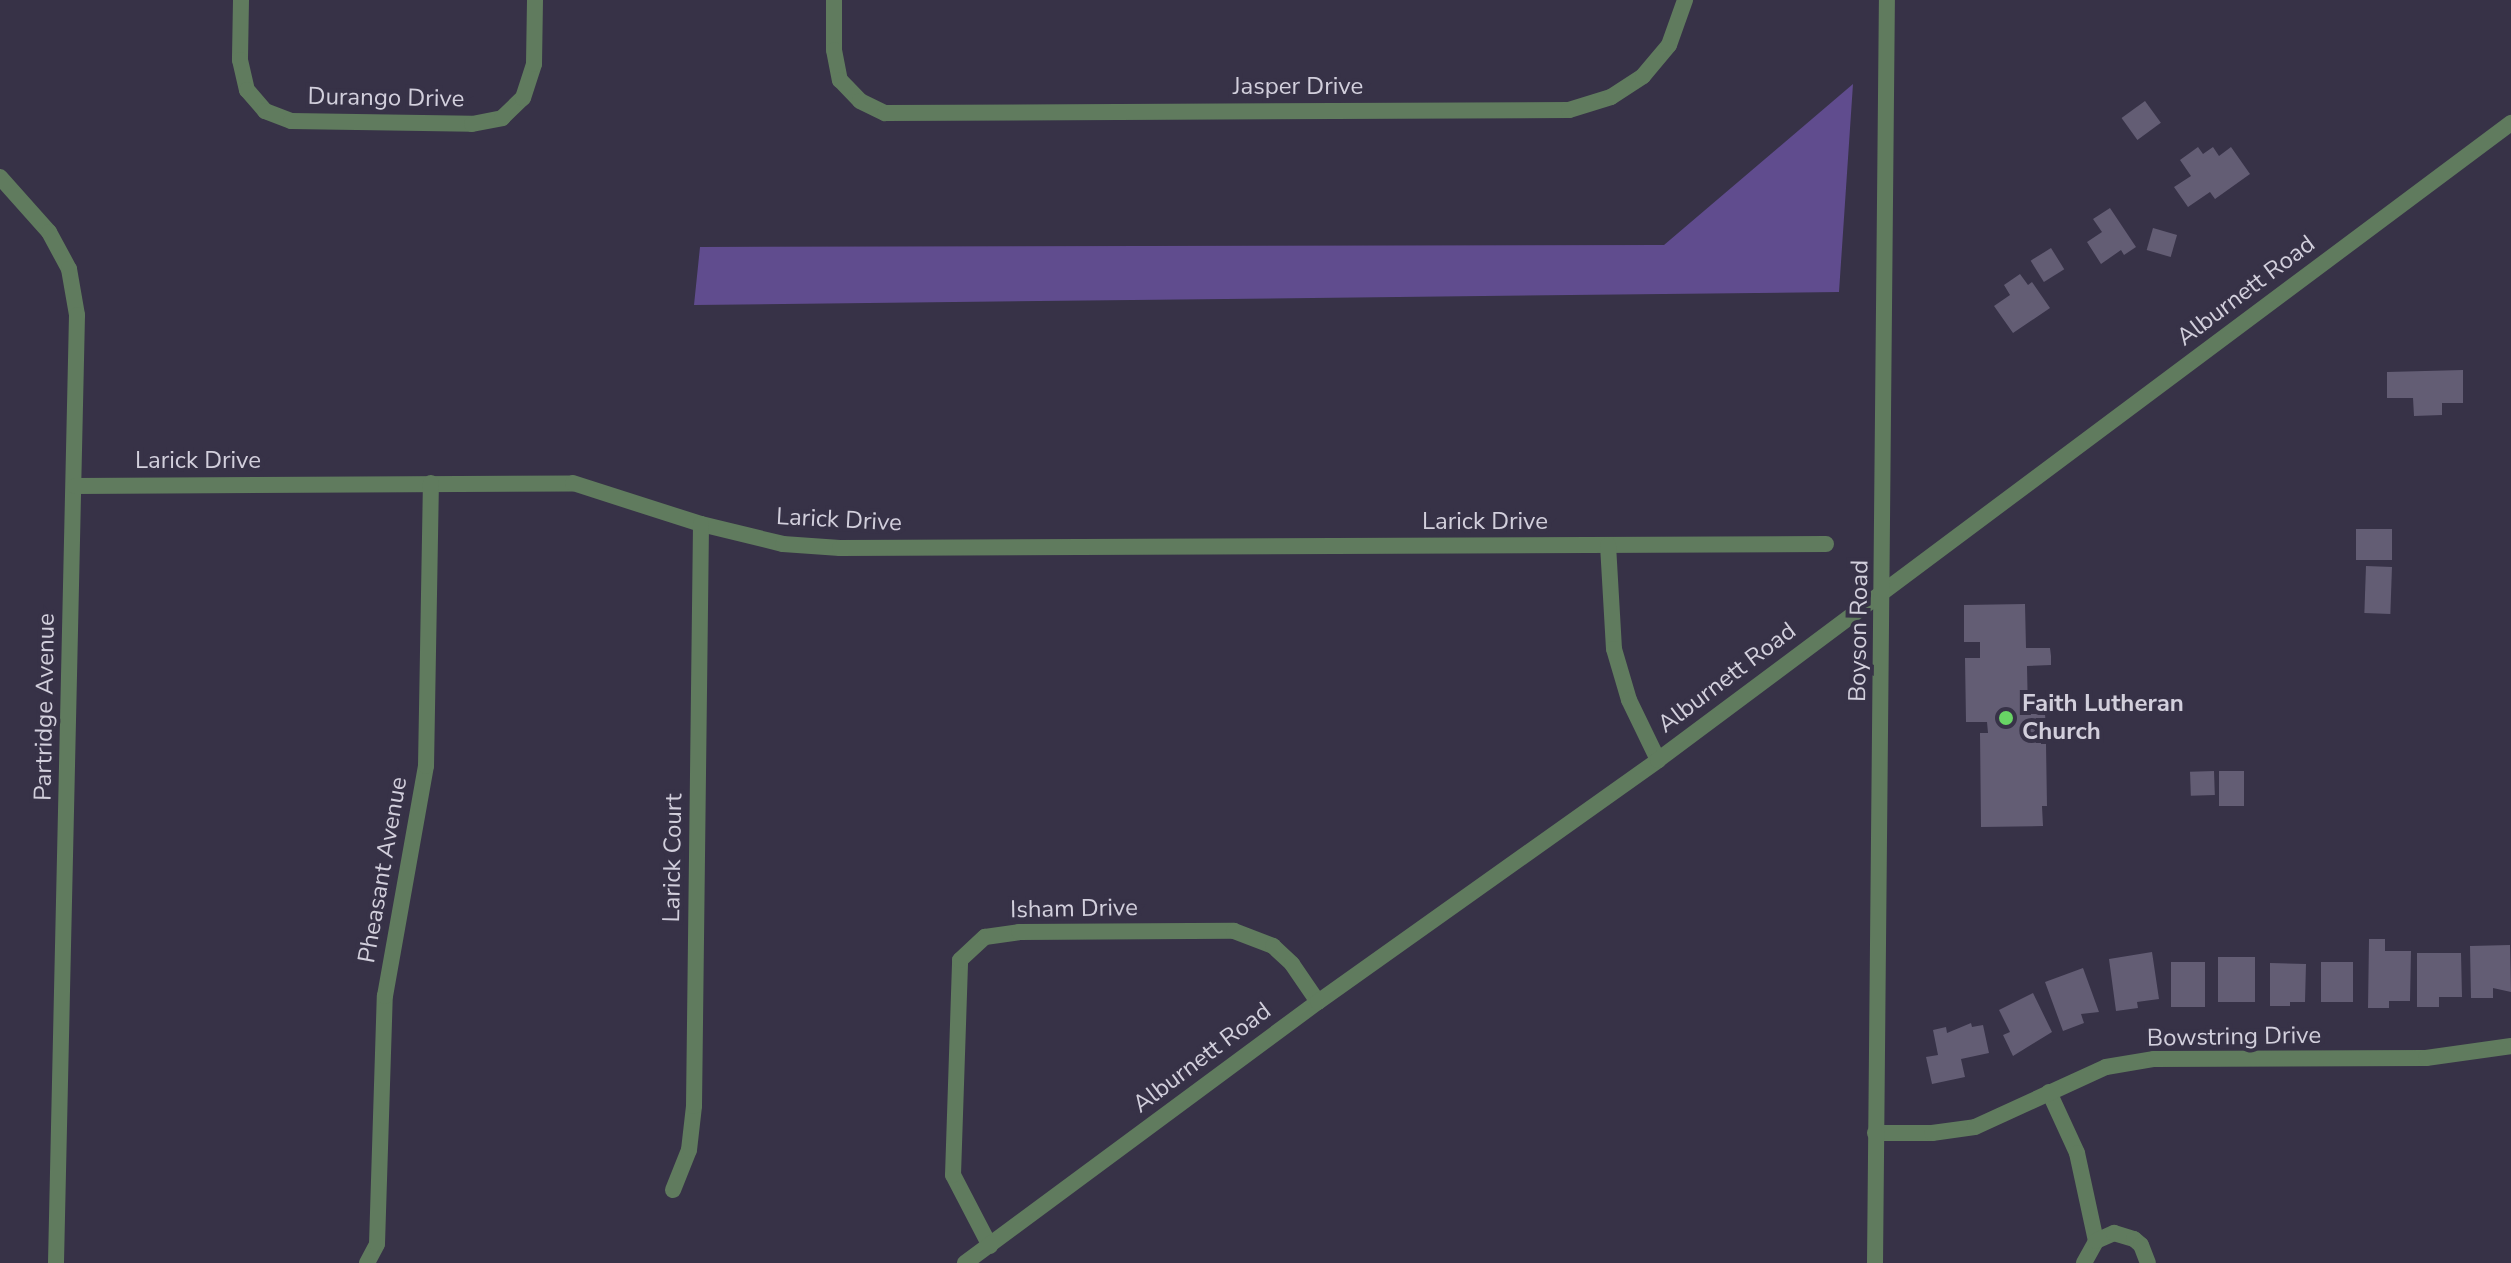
<!DOCTYPE html>
<style>
body{margin:0}
#map{position:relative;width:2511px;height:1263px;overflow:hidden;background:#373247;font-family:"Nunito Sans",sans-serif}
div>[style]{position:absolute}
[style*='--x']{left:calc(var(--x)*1px);top:calc(var(--y)*1px);width:calc(var(--w)*1px);rotate:calc(var(--a)*1deg)}
.green>*{inset:0;background:#604c8e}
.building>*{inset:0;background:#635d74;transform-origin:0 0}
.minor>*{height:16px;margin:-8px;padding:0 8px;transform-origin:8px;border-radius:8px;background:#607b5e}
.tertiary>*{height:16px;margin:-8px;padding:0 8px;transform-origin:8px;border-radius:8px;background:#607b5e}
.dots>*{width:22px;height:22px;translate:-50% -50%;box-sizing:border-box;border:4px solid #373247;border-radius:50%}
span{translate:-50% -50%;white-space:nowrap;text-align:center;line-height:1.15;-webkit-text-stroke:8px #373247;paint-order:stroke}
.street-label{font-size:24px;color:#d2cfdc}
.poi-label{font-size:24px;color:#d2cfdc;font-weight:700}
.left{translate:0 -50%;text-align:left}
</style>
<div id="map">
<div class="green">
<i style="clip-path:polygon(1853px 84px,1839px 292px,694px 305px,700px 247px,1664px 245px)"></i>
</div>
<div class="building">
<i style="left:2145px;top:101px;width:27px;height:29px;rotate:54deg"></i>
<i style="clip-path:polygon(2198px 147px,2203px 154px,2213px 147px,2219px 156px,2231px 147px,2250px 174px,2215px 199px,2210px 192px,2188px 207px,2174px 187px,2191px 176px,2180px 160px)"></i>
<i style="clip-path:polygon(2110px 208px,2136px 247px,2124px 255px,2121px 250px,2101px 264px,2087px 242px,2102px 232px,2093px 219px)"></i>
<i style="left:2153px;top:228px;width:25px;height:23px;rotate:16deg"></i>
<i style="left:2051px;top:248px;width:25px;height:24px;rotate:58deg"></i>
<i style="clip-path:polygon(2020px 274px,2028px 285px,2032px 282px,2050px 308px,2013px 333px,1994px 306px,2010px 295px,2004px 285px)"></i>
<i style="clip-path:polygon(2463px 370px,2463px 403px,2442px 403px,2442px 415px,2414px 416px,2413px 398px,2387px 398px,2387px 372px)"></i>
<i style="left:2356px;top:529px;width:36px;height:31px"></i>
<i style="left:2366px;top:566px;width:26px;height:47px;rotate:2deg"></i>
<i style="clip-path:polygon(2025px 604px,2026px 648px,2050px 648px,2051px 656px,2051px 665px,2027px 666px,2028px 714px,2045px 714px,2046px 728px,2041px 728px,2041px 744px,2046px 744px,2047px 806px,2042px 806px,2043px 826px,1981px 827px,1980px 733px,1988px 733px,1987px 722px,1966px 722px,1965px 658px,1980px 658px,1980px 642px,1964px 642px,1964px 605px)"></i>
<i style="left:2214px;top:771px;width:24px;height:24px;rotate:88deg"></i>
<i style="left:2219px;top:771px;width:25px;height:35px"></i>
<i style="clip-path:polygon(2369px 939px,2385px 939px,2385px 951px,2411px 951px,2410px 1001px,2389px 1001px,2389px 1008px,2368px 1008px)"></i>
<i style="clip-path:polygon(2510px 945px,2511px 992px,2493px 988px,2493px 998px,2471px 998px,2470px 946px)"></i>
<i style="clip-path:polygon(2152px 952px,2159px 999px,2137px 1002px,2138px 1008px,2116px 1011px,2109px 959px)"></i>
<i style="clip-path:polygon(2417px 953px,2461px 953px,2462px 997px,2439px 997px,2439px 1007px,2417px 1007px)"></i>
<i style="left:2218px;top:957px;width:37px;height:45px"></i>
<i style="left:2171px;top:962px;width:34px;height:45px"></i>
<i style="left:2321px;top:962px;width:32px;height:40px"></i>
<i style="clip-path:polygon(2270px 963px,2306px 964px,2305px 1002px,2290px 1002px,2290px 1006px,2270px 1006px)"></i>
<i style="clip-path:polygon(2083px 968px,2099px 1012px,2081px 1014px,2084px 1023px,2063px 1031px,2045px 982px)"></i>
<i style="clip-path:polygon(2033px 993px,2052px 1032px,2013px 1056px,2003px 1035px,2010px 1032px,1999px 1010px)"></i>
<i style="clip-path:polygon(1971px 1023px,1972px 1027px,1983px 1025px,1989px 1053px,1961px 1059px,1965px 1077px,1932px 1084px,1926px 1057px,1938px 1055px,1933px 1030px,1946px 1027px,1947px 1033px)"></i>
</div>
<div class="minor">
<i style="--x:241;--y:0;--w:60;--a:91"></i>
<i style="--x:240;--y:60;--w:31;--a:77"></i>
<i style="--x:247;--y:90;--w:28;--a:49"></i>
<i style="--x:265;--y:111;--w:28;--a:21"></i>
<i style="--x:291;--y:121;--w:181;--a:0.9"></i>
<i style="--x:472;--y:124;--w:31;--a:-11"></i>
<i style="--x:502;--y:118;--w:29;--a:-44"></i>
<i style="--x:523;--y:98;--w:36;--a:-72"></i>
<i style="--x:534;--y:64;--w:64;--a:-89.1"></i>
<i style="--x:834;--y:0;--w:50;--a:90"></i>
<i style="--x:834;--y:50;--w:31;--a:79"></i>
<i style="--x:840;--y:80;--w:29;--a:46"></i>
<i style="--x:860;--y:101;--w:28;--a:26"></i>
<i style="--x:885;--y:113;--w:684;--a:-0.25"></i>
<i style="--x:1569;--y:110;--w:44;--a:-17.2"></i>
<i style="--x:1611;--y:97;--w:38;--a:-33"></i>
<i style="--x:1643;--y:76;--w:40;--a:-50"></i>
<i style="--x:1669;--y:45;--w:48;--a:-70.4"></i>
<i style="--x:0;--y:177;--w:74;--a:48.3"></i>
<i style="--x:49;--y:232;--w:42;--a:61.6"></i>
<i style="--x:69;--y:269;--w:47;--a:80.1"></i>
<i style="--x:77;--y:315;--w:948;--a:91.27"></i>
<i style="--x:75;--y:486;--w:498;--a:-0.3"></i>
<i style="--x:573;--y:483;--w:134;--a:17.8"></i>
<i style="--x:701;--y:524;--w:84;--a:13.7"></i>
<i style="--x:783;--y:544;--w:57;--a:4"></i>
<i style="--x:840;--y:548;--w:986;--a:-0.23"></i>
<i style="--x:1608;--y:545;--w:104;--a:86.7"></i>
<i style="--x:1614;--y:649;--w:53;--a:73.6"></i>
<i style="--x:1629;--y:700;--w:67;--a:64.2"></i>
<i style="--x:2049;--y:1092;--w:67;--a:65.3"></i>
<i style="--x:2077;--y:1153;--w:90;--a:77.8"></i>
<i style="--x:1875;--y:1133;--w:57;--a:0"></i>
<i style="--x:1932;--y:1133;--w:43;--a:-7.9"></i>
<i style="--x:1975;--y:1127;--w:144;--a:-24.6"></i>
<i style="--x:2106;--y:1067;--w:49;--a:-9.5"></i>
<i style="--x:2154;--y:1059;--w:272;--a:-0.2"></i>
<i style="--x:2426;--y:1058;--w:86;--a:-8"></i>
<i style="--x:673;--y:1190;--w:43;--a:-68.2"></i>
<i style="--x:689;--y:1150;--w:44;--a:-83.5"></i>
<i style="--x:694;--y:1106;--w:582;--a:-89.31"></i>
<i style="--x:990;--y:1246;--w:80;--a:-117.5"></i>
<i style="--x:953;--y:1175;--w:215;--a:-88.1"></i>
<i style="--x:960;--y:960;--w:34;--a:-43"></i>
<i style="--x:985;--y:937;--w:34;--a:-8"></i>
<i style="--x:1019;--y:932;--w:215;--a:-0.3"></i>
<i style="--x:1234;--y:931;--w:42;--a:21"></i>
<i style="--x:1273;--y:946;--w:26;--a:43"></i>
<i style="--x:1292;--y:964;--w:46;--a:55.6"></i>
<i style="--x:367;--y:1263;--w:21;--a:-62"></i>
<i style="--x:377;--y:1244;--w:248;--a:-88.2"></i>
<i style="--x:385;--y:996;--w:234;--a:-79.9"></i>
<i style="--x:426;--y:766;--w:283;--a:-89"></i>
<i style="--x:2084;--y:1263;--w:25;--a:-61"></i>
<i style="--x:2096;--y:1241;--w:20;--a:-24"></i>
<i style="--x:2114;--y:1233;--w:21;--a:17"></i>
<i style="--x:2134;--y:1239;--w:9;--a:41"></i>
<i style="--x:2141;--y:1245;--w:19;--a:69"></i>
</div>
<div class="tertiary">
<i style="--x:965;--y:1263;--w:439;--a:-36.5"></i>
<i style="--x:1318;--y:1002;--w:417;--a:-35.4"></i>
<i style="--x:1658;--y:760;--w:1065;--a:-36.75"></i>
<i style="--x:1875;--y:1263;--w:1263;--a:-89.46"></i>
</div>
<div class="dots">
<i style="left:2006px;top:718px;background:#68d465"></i>
</div>
<div class="street-label">
<span style="left:1298px;top:87px">Jasper Drive</span>
<span style="left:386px;top:98px;rotate:1deg">Durango Drive</span>
<span style="left:2246px;top:291px;rotate:-37deg">Alburnett Road</span>
<span style="left:198px;top:461px">Larick Drive</span>
<span style="left:839px;top:520px;rotate:3deg">Larick Drive</span>
<span style="left:1485px;top:522px">Larick Drive</span>
<span style="left:1859px;top:631px;rotate:-89deg">Boyson Road</span>
<span style="left:1727px;top:678px;rotate:-37deg">Alburnett Road</span>
<span style="left:45px;top:707px;rotate:-89deg">Partridge Avenue</span>
<span style="left:673px;top:858px;rotate:-89deg">Larick Court</span>
<span style="left:383px;top:870px;rotate:-80deg">Pheasant Avenue</span>
<span style="left:1074px;top:909px;rotate:-1deg">Isham Drive</span>
<span style="left:2234px;top:1037px;rotate:-1deg">Bowstring Drive</span>
<span style="left:1202px;top:1058px;rotate:-37deg">Alburnett Road</span>
</div>
<div class="poi-label">
<span class="left" style="left:2022px;top:718px">Faith Lutheran<br>Church</span>
</div>
</div>
